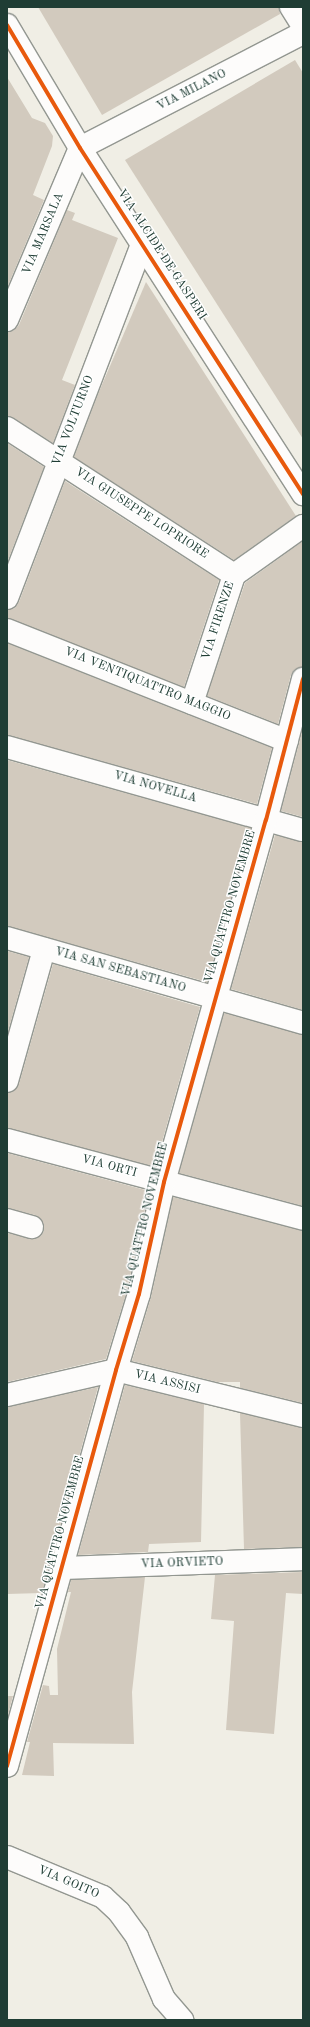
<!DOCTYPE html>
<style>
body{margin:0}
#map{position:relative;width:310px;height:2027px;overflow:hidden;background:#f0eee5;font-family:"Old Standard TT",serif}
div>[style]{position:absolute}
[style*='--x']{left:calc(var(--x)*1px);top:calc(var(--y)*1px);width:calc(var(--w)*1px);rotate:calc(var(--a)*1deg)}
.building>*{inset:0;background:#d2cabe}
.roads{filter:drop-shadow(1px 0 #939791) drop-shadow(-1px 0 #939791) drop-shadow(0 1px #939791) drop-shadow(0 -1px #939791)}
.minor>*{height:22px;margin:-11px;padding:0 11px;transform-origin:11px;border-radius:11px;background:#fdfcfb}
.cycleway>*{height:4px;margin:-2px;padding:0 2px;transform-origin:2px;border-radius:2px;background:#e8590c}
span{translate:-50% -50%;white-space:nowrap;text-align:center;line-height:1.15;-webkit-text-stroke:3px #fff;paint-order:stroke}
.street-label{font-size:12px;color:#1f3d34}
.frame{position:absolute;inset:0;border:8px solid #1f3d34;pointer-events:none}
</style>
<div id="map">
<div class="building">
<i style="clip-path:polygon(38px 7px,279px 7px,280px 14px,102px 115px)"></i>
<i style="clip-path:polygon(295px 60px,303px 73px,303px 439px,125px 160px)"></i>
<i style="clip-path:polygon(7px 77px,32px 118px,45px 123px,53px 136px,52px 146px,33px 195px,44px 200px,7px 288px)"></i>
<i style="clip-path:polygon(67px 210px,75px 213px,72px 220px,118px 238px,62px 380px,75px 385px,53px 443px,14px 418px,7px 416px,7px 332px,14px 330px,19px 325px)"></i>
<i style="clip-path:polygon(146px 282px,296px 516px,234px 560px,74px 457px,98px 394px)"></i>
<i style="clip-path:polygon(7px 443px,44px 467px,7px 563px)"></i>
<i style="clip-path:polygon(65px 481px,219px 580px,184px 687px,7px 618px,7px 610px,15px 608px,19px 602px)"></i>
<i style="clip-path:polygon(303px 541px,303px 667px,294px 670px,291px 675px,278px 724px,207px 696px,245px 583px)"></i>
<i style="clip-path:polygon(7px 643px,272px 748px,257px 804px,7px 735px)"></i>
<i style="clip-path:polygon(303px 728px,303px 817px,281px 811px)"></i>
<i style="clip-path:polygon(7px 760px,251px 828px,207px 982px,7px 926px)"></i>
<i style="clip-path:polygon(275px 835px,303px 842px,303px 1010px,231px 989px)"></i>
<i style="clip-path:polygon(7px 951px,29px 957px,7px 1035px)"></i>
<i style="clip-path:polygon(53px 964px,200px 1007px,155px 1167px,7px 1128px,7px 1093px,15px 1090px,19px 1084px)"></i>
<i style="clip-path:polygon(224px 1013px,303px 1035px,303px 1206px,179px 1173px)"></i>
<i style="clip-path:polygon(7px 1153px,149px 1191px,127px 1291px,106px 1359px,7px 1382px,7px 1233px,35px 1239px,41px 1236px,44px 1231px,44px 1224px,41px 1219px,35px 1215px,7px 1208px)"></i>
<i style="clip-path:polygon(173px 1197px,303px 1231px,303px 1403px,240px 1388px,240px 1382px,217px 1382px,132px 1361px,151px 1297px)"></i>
<i style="clip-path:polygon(125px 1385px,204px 1404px,201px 1542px,149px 1544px,148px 1552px,78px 1555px)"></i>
<i style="clip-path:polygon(98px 1387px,42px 1593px,7px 1594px,7px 1407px)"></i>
<i style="clip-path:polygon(240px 1413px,303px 1428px,303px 1547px,244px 1549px)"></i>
<i style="clip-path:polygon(303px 1572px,303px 1594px,286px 1593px,274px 1734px,226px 1730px,234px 1621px,211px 1619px,215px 1575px)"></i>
<i style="clip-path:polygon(145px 1577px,132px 1692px,134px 1744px,53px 1743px,54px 1776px,22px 1775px,30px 1742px,27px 1742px,43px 1685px,49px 1686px,50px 1695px,58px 1695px,57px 1649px,71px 1592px,68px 1592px,71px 1580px)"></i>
<i style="clip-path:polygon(7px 1696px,13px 1696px,7px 1719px)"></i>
</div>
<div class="roads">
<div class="minor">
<i style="--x:291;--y:7;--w:22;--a:58"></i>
<i style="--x:7;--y:25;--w:143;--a:59.3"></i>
<i style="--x:80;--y:148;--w:412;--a:57.2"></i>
<i style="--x:7;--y:320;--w:187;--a:-67"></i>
<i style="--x:80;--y:148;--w:251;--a:-27.3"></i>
<i style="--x:7;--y:428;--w:270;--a:32.9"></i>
<i style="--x:7;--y:598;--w:379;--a:-69.1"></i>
<i style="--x:7;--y:630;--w:301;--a:21.6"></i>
<i style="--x:192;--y:703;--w:135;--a:-71.8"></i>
<i style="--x:234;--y:575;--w:85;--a:-35.4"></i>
<i style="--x:7;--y:747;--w:307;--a:15.7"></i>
<i style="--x:7;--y:938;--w:308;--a:16"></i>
<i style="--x:7;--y:1081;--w:137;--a:-74.3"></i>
<i style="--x:7;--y:1140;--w:306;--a:14.9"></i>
<i style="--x:7;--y:1220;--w:26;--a:16"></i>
<i style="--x:7;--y:1395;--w:112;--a:-12.9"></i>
<i style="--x:116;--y:1370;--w:193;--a:13.8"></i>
<i style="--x:61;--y:1568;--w:242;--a:-2.1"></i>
<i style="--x:7;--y:1766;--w:411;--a:-74.6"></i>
<i style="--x:116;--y:1370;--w:79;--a:-73.2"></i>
<i style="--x:139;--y:1294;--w:115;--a:-77.4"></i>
<i style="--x:164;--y:1182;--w:376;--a:-74.3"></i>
<i style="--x:266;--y:820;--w:146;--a:-75.3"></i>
<i style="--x:7;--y:1857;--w:104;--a:22.6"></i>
<i style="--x:103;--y:1897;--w:22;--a:43"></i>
<i style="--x:119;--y:1912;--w:31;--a:54"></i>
<i style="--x:137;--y:1937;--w:68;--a:66.5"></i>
<i style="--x:164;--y:1999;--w:28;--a:49"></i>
</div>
</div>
<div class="cycleway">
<i style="--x:7;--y:25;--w:143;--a:59.3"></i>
<i style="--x:80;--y:148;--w:412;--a:57.2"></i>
<i style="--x:7;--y:1766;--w:411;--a:-74.6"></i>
<i style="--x:116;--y:1370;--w:79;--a:-73.2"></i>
<i style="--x:139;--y:1294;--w:115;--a:-77.4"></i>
<i style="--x:164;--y:1182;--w:376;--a:-74.3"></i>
<i style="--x:266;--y:820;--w:146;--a:-75.3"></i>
</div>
<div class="street-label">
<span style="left:192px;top:91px;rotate:-27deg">VIA MILANO</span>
<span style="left:44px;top:234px;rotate:-67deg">VIA MARSALA</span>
<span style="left:161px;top:255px;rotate:57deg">VIA ALCIDE DE GASPERI</span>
<span style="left:74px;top:421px;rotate:-69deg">VIA VOLTURNO</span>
<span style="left:141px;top:514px;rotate:33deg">VIA GIUSEPPE LOPRIORE</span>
<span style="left:219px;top:621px;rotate:-72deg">VIA FIRENZE</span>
<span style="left:147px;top:685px;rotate:22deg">VIA VENTIQUATTRO MAGGIO</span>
<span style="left:155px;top:788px;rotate:16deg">VIA NOVELLA</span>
<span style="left:231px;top:907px;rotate:-74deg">VIA QUATTRO NOVEMBRE</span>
<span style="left:120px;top:971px;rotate:16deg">VIA SAN SEBASTIANO</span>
<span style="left:109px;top:1167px;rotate:15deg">VIA ORTI</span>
<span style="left:146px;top:1220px;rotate:-76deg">VIA QUATTRO NOVEMBRE</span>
<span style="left:167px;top:1383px;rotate:14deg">VIA ASSISI</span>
<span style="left:61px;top:1533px;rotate:-75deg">VIA QUATTRO NOVEMBRE</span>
<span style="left:182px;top:1564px;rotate:-2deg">VIA ORVIETO</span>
<span style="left:68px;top:1883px;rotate:23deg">VIA GOITO</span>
</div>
<div class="frame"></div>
</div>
